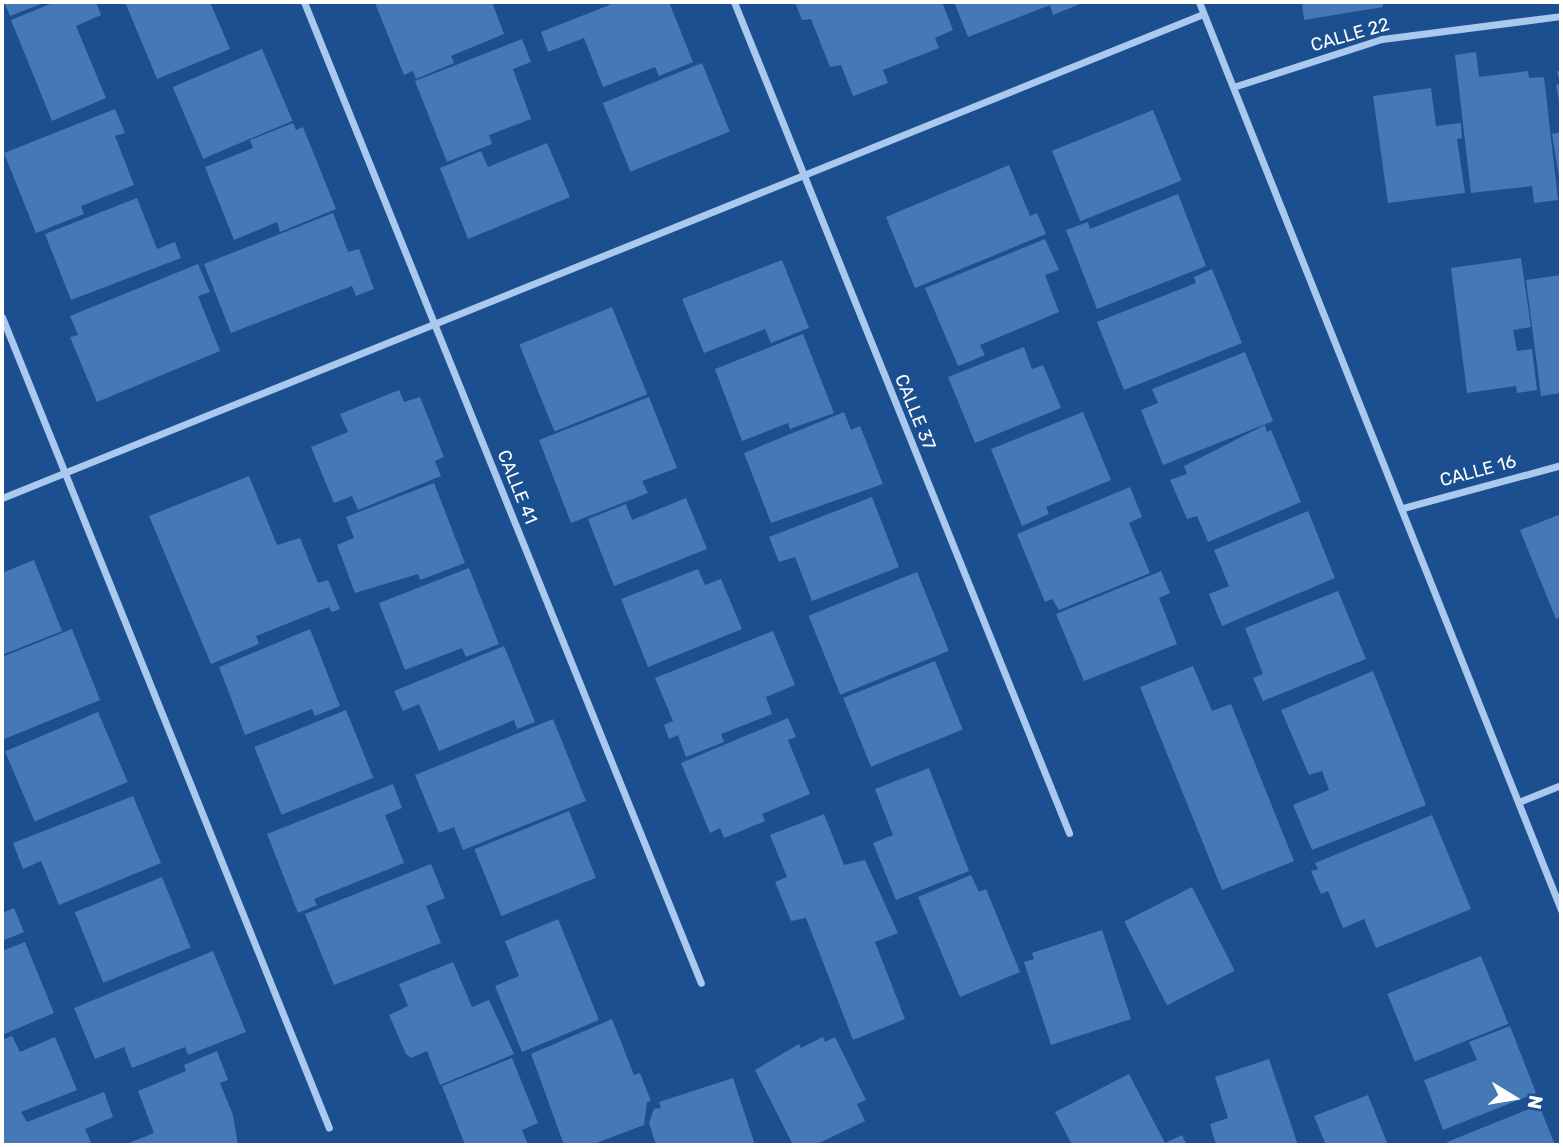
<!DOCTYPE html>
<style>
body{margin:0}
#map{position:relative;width:1563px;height:1147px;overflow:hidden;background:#1b4f8f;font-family:Rubik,sans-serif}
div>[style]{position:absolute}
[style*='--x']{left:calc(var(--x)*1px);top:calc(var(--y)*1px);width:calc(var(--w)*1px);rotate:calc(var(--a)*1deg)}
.building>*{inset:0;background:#4478b7;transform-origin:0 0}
.street>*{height:7px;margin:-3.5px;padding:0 3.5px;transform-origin:3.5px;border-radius:3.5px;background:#a9c9ee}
span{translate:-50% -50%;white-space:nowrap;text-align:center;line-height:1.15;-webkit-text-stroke:6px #1b4f8f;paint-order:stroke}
.street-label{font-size:18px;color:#fff}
.frame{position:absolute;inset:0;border:4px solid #fff;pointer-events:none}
.north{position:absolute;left:1479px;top:1063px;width:70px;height:70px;-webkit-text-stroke:5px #1b4f8f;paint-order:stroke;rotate:101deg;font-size:19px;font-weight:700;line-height:28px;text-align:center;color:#fff}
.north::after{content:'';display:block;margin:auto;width:24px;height:32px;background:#fff;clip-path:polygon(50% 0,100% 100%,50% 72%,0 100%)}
</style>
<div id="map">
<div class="building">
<i style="clip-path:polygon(4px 2px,46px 2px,10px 16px)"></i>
<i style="clip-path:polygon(55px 2px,96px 2px,101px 15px,76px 26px,106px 98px,52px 121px,11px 20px)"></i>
<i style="clip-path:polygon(125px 2px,210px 2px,230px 49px,157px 79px)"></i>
<i style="clip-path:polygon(492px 2px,504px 34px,451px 56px,454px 63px,416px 79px,413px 71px,404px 75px,375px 3px)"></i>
<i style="clip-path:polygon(617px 2px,669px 2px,693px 62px,659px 76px,655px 67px,603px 87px,584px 38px,548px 52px,541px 32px)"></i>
<i style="clip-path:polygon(795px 2px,942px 2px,953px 30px,935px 38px,939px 48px,883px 70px,888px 83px,853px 96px,841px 65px,830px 67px,811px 19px,802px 20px)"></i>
<i style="clip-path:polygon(954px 2px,1085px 2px,1053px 15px,1050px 5px,968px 37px)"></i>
<i style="clip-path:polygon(1302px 2px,1383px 2px,1383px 7px,1304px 20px)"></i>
<i style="clip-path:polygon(522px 39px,531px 62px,513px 69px,531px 119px,489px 135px,492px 144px,447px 162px,415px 81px)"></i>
<i style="left:262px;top:49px;width:78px;height:97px;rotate:67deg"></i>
<i style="clip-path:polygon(1476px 52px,1479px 77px,1528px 71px,1529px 78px,1544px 77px,1558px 200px,1534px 203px,1532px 186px,1471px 193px,1455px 55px)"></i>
<i style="left:702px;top:63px;width:74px;height:107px;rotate:68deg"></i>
<i style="clip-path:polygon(1557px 71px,1561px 71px,1561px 113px,1556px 85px,1560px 84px)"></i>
<i style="clip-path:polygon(1431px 88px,1436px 126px,1461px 123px,1462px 138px,1457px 139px,1465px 193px,1388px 203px,1373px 96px)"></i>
<i style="clip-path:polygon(115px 109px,125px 133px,115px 136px,134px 185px,81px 206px,84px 214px,36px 233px,4px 153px)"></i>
<i style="left:1153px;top:110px;width:76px;height:109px;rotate:68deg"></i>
<i style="clip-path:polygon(293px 123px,296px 130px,303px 127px,336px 209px,280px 232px,277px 222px,234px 240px,205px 167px,253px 148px,250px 140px)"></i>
<i style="clip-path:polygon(1561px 132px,1561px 183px,1560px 183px,1552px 134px)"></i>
<i style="clip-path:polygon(547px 143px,570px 197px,468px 239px,440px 168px,481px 151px,488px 167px)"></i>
<i style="clip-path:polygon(1009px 165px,1030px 216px,1037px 213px,1046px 234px,915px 288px,886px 217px)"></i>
<i style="clip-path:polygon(1178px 194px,1206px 266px,1097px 309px,1066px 230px,1088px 222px,1090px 229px)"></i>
<i style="clip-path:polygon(137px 198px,157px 249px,175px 242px,181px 258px,71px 300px,45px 234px)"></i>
<i style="clip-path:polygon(333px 213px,348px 252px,359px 249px,374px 289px,356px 296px,352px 286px,231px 333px,204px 264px)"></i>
<i style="clip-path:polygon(1045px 239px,1059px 270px,1045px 275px,1059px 312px,980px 345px,985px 355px,958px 366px,925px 288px)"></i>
<i style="clip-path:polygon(1521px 258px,1531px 327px,1513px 330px,1517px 351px,1532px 349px,1537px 390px,1517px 393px,1516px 386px,1467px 393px,1451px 268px)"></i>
<i style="clip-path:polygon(782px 260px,809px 328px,771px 343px,765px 329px,704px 353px,682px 299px)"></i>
<i style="clip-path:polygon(198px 264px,210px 292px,198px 296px,220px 351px,97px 402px,70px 337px,78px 335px,70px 316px)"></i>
<i style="clip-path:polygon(1212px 269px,1242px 343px,1124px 390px,1097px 322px,1196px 283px,1194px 277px)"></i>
<i style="clip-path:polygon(1561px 275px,1561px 393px,1541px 396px,1526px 280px)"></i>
<i style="left:612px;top:307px;width:94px;height:100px;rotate:68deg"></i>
<i style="clip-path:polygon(803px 334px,834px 413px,790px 429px,788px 423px,742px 441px,715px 369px)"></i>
<i style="clip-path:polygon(1024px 347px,1032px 369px,1043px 365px,1061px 408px,975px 443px,948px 377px)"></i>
<i style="clip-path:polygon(1245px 352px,1273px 421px,1163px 465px,1141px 410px,1158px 403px,1152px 389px)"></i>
<i style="clip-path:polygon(399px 390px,404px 402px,420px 397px,444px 457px,435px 461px,441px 476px,358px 510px,352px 496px,334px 503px,311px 447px,348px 432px,340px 414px)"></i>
<i style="clip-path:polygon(649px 397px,677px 468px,642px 481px,648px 493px,571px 523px,539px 440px)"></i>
<i style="clip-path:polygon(844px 412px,851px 430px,860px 426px,883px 484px,771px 523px,744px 453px)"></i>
<i style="clip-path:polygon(1083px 412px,1111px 480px,1046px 507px,1049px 514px,1022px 526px,991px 449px)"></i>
<i style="clip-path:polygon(1265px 425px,1267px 432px,1271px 430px,1301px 502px,1208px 542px,1197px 516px,1187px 519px,1170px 480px,1187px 474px,1184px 466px)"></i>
<i style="clip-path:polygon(249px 476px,277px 545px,300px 538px,318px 583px,328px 580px,340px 609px,332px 612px,329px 607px,256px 636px,259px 644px,211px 664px,149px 516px)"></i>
<i style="clip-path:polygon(434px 483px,465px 563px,420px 580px,418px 574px,355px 593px,337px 545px,354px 538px,346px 517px)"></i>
<i style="clip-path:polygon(1130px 487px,1142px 517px,1129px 523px,1150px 573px,1059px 610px,1052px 599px,1045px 602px,1017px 534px)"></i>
<i style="clip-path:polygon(872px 497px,899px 567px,812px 601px,795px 557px,779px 562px,769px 537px)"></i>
<i style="clip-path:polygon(686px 498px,707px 549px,614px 586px,588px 519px,626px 504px,632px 520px)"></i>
<i style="clip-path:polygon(1308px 511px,1335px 578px,1222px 626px,1209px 594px,1229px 586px,1214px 550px)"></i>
<i style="clip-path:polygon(1561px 514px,1561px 617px,1556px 619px,1520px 530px)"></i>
<i style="clip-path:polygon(34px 560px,62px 631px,2px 655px,2px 573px)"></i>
<i style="clip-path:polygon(469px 568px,499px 644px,466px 657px,462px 648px,405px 670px,379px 603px)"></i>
<i style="clip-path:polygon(698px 569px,705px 585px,721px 579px,742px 629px,648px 667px,621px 599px)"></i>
<i style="clip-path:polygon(1161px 571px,1170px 593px,1159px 598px,1177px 644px,1084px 681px,1056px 614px)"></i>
<i style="left:917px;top:572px;width:85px;height:117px;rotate:68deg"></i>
<i style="clip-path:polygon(1338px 591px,1366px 659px,1263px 701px,1253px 678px,1263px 674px,1245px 628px)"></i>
<i style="clip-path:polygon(72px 629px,100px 700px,2px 740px,2px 657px)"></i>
<i style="clip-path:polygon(310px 629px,340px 706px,315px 716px,312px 709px,245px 735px,219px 667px)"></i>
<i style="clip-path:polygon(773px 631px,795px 685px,766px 697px,772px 714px,721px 734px,724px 742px,686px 757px,678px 735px,669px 739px,664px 725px,673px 721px,655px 678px)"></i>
<i style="clip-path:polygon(504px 646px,535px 722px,517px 729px,514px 720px,439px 751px,419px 704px,403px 711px,394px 691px)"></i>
<i style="left:935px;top:661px;width:74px;height:99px;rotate:68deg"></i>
<i style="clip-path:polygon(1193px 666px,1212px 711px,1231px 704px,1294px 861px,1222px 890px,1140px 687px)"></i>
<i style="clip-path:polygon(1373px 671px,1426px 805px,1312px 850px,1293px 805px,1329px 790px,1322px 771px,1309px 775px,1281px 710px)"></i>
<i style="left:346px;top:710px;width:73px;height:99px;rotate:68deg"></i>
<i style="left:98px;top:712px;width:76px;height:101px;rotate:67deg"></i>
<i style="clip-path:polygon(788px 718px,796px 737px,788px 740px,810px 794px,762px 814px,765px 821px,724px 838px,720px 828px,710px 833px,681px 763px)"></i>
<i style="clip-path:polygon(553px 719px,586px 801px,463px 850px,454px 827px,439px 833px,415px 775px)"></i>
<i style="clip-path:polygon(929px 768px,969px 871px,896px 900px,873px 843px,893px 835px,875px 789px)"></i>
<i style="clip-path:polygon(393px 784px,402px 808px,385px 815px,404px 863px,314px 899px,317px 905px,298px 913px,267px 834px)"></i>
<i style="clip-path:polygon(133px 796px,161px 863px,59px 905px,41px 861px,23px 869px,13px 843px)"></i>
<i style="left:569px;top:811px;width:72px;height:102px;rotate:68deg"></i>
<i style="clip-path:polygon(824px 814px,844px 865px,865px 860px,898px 933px,875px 942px,905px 1019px,853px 1040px,806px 918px,791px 921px,775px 882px,787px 877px,770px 835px)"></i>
<i style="clip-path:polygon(1432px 815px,1471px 909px,1376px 948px,1364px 919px,1343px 928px,1328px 891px,1321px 894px,1311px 871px,1318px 869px,1315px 863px)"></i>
<i style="clip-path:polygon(431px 864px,445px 898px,426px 906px,441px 943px,334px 985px,305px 914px)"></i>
<i style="clip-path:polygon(971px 875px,979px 892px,986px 889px,1020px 972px,960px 997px,918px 897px)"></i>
<i style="left:162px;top:877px;width:76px;height:94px;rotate:68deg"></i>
<i style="left:1192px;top:887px;width:94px;height:76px;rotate:63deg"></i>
<i style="clip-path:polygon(14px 908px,24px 932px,2px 941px,2px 913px)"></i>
<i style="clip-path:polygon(558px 919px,599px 1020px,522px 1052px,495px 986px,519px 976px,505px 941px)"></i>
<i style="clip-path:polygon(1102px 930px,1131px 1019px,1051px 1045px,1024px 962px,1034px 959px,1032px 953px)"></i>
<i style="clip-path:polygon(25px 942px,54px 1013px,2px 1035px,2px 951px)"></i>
<i style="clip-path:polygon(213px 951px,246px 1032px,188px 1055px,185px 1047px,132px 1068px,124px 1047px,95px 1059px,74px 1008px)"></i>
<i style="left:1481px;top:956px;width:73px;height:101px;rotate:68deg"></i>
<i style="clip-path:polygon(453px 962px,472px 1007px,489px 1000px,514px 1054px,440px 1085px,427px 1051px,411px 1058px,406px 1054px,389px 1015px,408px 1006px,399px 984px)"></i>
<i style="clip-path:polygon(612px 1019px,634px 1075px,640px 1073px,651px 1101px,647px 1102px,644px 1125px,591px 1145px,564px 1145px,531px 1054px)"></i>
<i style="clip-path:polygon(1510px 1026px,1536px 1093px,1443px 1130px,1424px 1080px,1477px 1060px,1469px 1042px)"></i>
<i style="clip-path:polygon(12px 1036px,20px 1052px,55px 1037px,77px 1090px,21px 1112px,27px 1122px,104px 1092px,113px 1117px,85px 1129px,92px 1145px,2px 1145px,2px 1040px)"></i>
<i style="clip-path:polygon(823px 1037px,825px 1042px,835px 1037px,866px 1100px,857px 1104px,865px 1121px,815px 1145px,793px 1145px,755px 1070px,799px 1044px,801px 1048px)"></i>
<i style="clip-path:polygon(217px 1051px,228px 1080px,220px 1083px,233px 1115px,238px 1145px,124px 1145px,154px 1133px,138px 1091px,186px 1071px,184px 1065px)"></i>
<i style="clip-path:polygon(512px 1058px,538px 1123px,522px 1130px,528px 1145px,465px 1145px,442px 1086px)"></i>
<i style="clip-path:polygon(1269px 1059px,1298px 1145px,1216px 1145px,1210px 1124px,1228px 1118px,1215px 1077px)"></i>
<i style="clip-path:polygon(1129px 1074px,1165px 1143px,1182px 1135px,1187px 1145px,1072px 1145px,1055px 1112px)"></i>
<i style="clip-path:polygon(733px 1078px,755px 1145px,656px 1145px,649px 1123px,654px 1109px,661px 1108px,659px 1102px)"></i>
<i style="clip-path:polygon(1368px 1095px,1388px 1145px,1326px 1145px,1314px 1116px)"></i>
<i style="clip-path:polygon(1539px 1105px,1555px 1145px,1448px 1145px,1447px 1142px)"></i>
</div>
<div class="street">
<i style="--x:304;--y:2;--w:1058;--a:67.97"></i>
<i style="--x:734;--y:2;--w:896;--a:68.04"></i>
<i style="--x:1199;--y:2;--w:978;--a:68.26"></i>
<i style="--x:1233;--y:87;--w:157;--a:-17.9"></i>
<i style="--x:1382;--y:39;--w:180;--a:-7.3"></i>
<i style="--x:2;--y:317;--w:874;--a:68.04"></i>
<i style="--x:2;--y:498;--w:1295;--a:-21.95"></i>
<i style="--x:1403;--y:508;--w:164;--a:-15.2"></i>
<i style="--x:1521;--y:801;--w:43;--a:-21.8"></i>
</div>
<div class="street-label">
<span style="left:1350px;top:35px;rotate:-16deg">CALLE 22</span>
<span style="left:915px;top:412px;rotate:68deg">CALLE 37</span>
<span style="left:1478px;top:471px;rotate:-15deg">CALLE 16</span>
<span style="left:517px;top:487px;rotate:68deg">CALLE 41</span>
</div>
<div class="frame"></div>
<div class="north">N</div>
</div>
